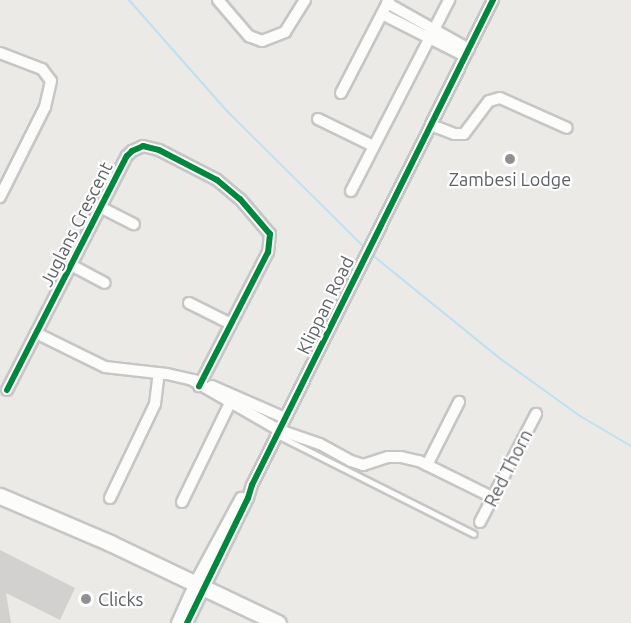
<!DOCTYPE html>
<style>
body{margin:0}
#map{position:relative;width:631px;height:623px;overflow:hidden;background:#ebeae7;font-family:Ubuntu,sans-serif}
div>[style]{position:absolute}
[style*='--x']{left:calc(var(--x)*1px);top:calc(var(--y)*1px);width:calc(var(--w)*1px);rotate:calc(var(--a)*1deg)}
.stream>*{height:2px;margin:-1px;padding:0 1px;transform-origin:1px;border-radius:1px;background:#bfe0f2}
.building>*{inset:0;background:#d2d1d0}
.roads{filter:drop-shadow(2px 0 #c6c6c6) drop-shadow(-2px 0 #c6c6c6) drop-shadow(0 2px #c6c6c6) drop-shadow(0 -2px #c6c6c6)}
.lane>*{height:5px;margin:-2.5px;padding:0 2.5px;transform-origin:2.5px;border-radius:2.5px;background:#fcfcfb}
.street>*{height:10px;margin:-5px;padding:0 5px;transform-origin:5px;border-radius:5px;background:#fcfcfb}
.secondary>*{height:15px;margin:-7.5px;padding:0 7.5px;transform-origin:7.5px;border-radius:7.5px;background:#fcfcfb}
.cycleway>*{height:6px;margin:-3px;padding:0 3px;transform-origin:3px;border-radius:3px;background:#00873e}
.dots>*{width:16px;height:16px;translate:-50% -50%;box-sizing:border-box;border:3px solid #fff;border-radius:50%}
span{translate:-50% -50%;white-space:nowrap;text-align:center;line-height:1.15;-webkit-text-stroke:4.5px #fff;paint-order:stroke}
.poi-label{font-size:18px;color:#5d6064}
.left{translate:0 -50%;text-align:left}
.street-label{font-size:18px;color:#5d6064}
</style>
<div id="map">
<div class="stream">
<i style="--x:129;--y:0;--w:147;--a:48.6"></i>
<i style="--x:226;--y:110;--w:196;--a:44.8"></i>
<i style="--x:371;--y:254;--w:169;--a:39"></i>
<i style="--x:502;--y:360;--w:96;--a:35.7"></i>
<i style="--x:580;--y:416;--w:59;--a:30.5"></i>
</div>
<div class="building">
<i style="clip-path:polygon(0 550px,75px 588px,60px 620px,6px 593px,11px 623px,0 623px)"></i>
</div>
<div class="roads">
<div class="lane">
<i style="--x:277;--y:435;--w:220;--a:26.7"></i>
</div>
<div class="street">
<i style="--x:218;--y:0;--w:48;--a:49.3"></i>
<i style="--x:249;--y:36;--w:14;--a:21"></i>
<i style="--x:262;--y:41;--w:25;--a:-21"></i>
<i style="--x:285;--y:32;--w:38;--a:-58"></i>
<i style="--x:387;--y:3;--w:94;--a:29.3"></i>
<i style="--x:382;--y:14;--w:93;--a:26.8"></i>
<i style="--x:0;--y:53;--w:45;--a:20.9"></i>
<i style="--x:42;--y:69;--w:15;--a:53"></i>
<i style="--x:51;--y:81;--w:27;--a:103"></i>
<i style="--x:45;--y:107;--w:101;--a:116.6"></i>
<i style="--x:341;--y:93;--w:105;--a:-62.7"></i>
<i style="--x:318;--y:119;--w:61;--a:26.1"></i>
<i style="--x:431;--y:125;--w:25;--a:21"></i>
<i style="--x:454;--y:134;--w:10;--a:0"></i>
<i style="--x:464;--y:134;--w:41;--a:-52.9"></i>
<i style="--x:489;--y:101;--w:11;--a:-15"></i>
<i style="--x:500;--y:98;--w:73;--a:24.1"></i>
<i style="--x:351;--y:191;--w:215;--a:-62.8"></i>
<i style="--x:100;--y:207;--w:38;--a:27"></i>
<i style="--x:71;--y:265;--w:38;--a:28"></i>
<i style="--x:189;--y:303;--w:47;--a:26.6"></i>
<i style="--x:36;--y:333;--w:77;--a:26.2"></i>
<i style="--x:105;--y:367;--w:62;--a:6.4"></i>
<i style="--x:167;--y:374;--w:31;--a:13"></i>
<i style="--x:192;--y:380;--w:100;--a:29.9"></i>
<i style="--x:279;--y:430;--w:43;--a:18.9"></i>
<i style="--x:320;--y:444;--w:35;--a:29"></i>
<i style="--x:351;--y:461;--w:13;--a:18"></i>
<i style="--x:363;--y:465;--w:26;--a:-18"></i>
<i style="--x:388;--y:457;--w:13;--a:0"></i>
<i style="--x:401;--y:457;--w:18;--a:13"></i>
<i style="--x:419;--y:461;--w:81;--a:26.3"></i>
<i style="--x:212;--y:386;--w:80;--a:23.7"></i>
<i style="--x:7;--y:390;--w:263;--a:-62.9"></i>
<i style="--x:127;--y:156;--w:7;--a:-45"></i>
<i style="--x:132;--y:151;--w:12;--a:-24"></i>
<i style="--x:143;--y:146;--w:16;--a:14"></i>
<i style="--x:159;--y:150;--w:65;--a:27.3"></i>
<i style="--x:217;--y:180;--w:30;--a:40"></i>
<i style="--x:240;--y:199;--w:46;--a:49.4"></i>
<i style="--x:270;--y:234;--w:18;--a:96"></i>
<i style="--x:268;--y:252;--w:151;--a:117.2"></i>
<i style="--x:427;--y:465;--w:71;--a:-63.1"></i>
<i style="--x:110;--y:498;--w:104;--a:-64.4"></i>
<i style="--x:155;--y:404;--w:31;--a:-83"></i>
<i style="--x:182;--y:502;--w:110;--a:-64.1"></i>
<i style="--x:480;--y:522;--w:122;--a:-62.6"></i>
<i style="--x:177;--y:623;--w:44;--a:-65.8"></i>
<i style="--x:195;--y:583;--w:97;--a:-61.6"></i>
<i style="--x:187;--y:623;--w:139;--a:-64"></i>
<i style="--x:248;--y:498;--w:14;--a:-73"></i>
<i style="--x:252;--y:485;--w:542;--a:-63.58"></i>
</div>
<div class="secondary">
<i style="--x:0;--y:496;--w:120;--a:23.1"></i>
<i style="--x:110;--y:543;--w:186;--a:25.5"></i>
</div>
</div>
<div class="cycleway">
<i style="--x:7;--y:390;--w:263;--a:-62.9"></i>
<i style="--x:127;--y:156;--w:7;--a:-45"></i>
<i style="--x:132;--y:151;--w:12;--a:-24"></i>
<i style="--x:143;--y:146;--w:16;--a:14"></i>
<i style="--x:159;--y:150;--w:65;--a:27.3"></i>
<i style="--x:217;--y:180;--w:30;--a:40"></i>
<i style="--x:240;--y:199;--w:46;--a:49.4"></i>
<i style="--x:270;--y:234;--w:18;--a:96"></i>
<i style="--x:268;--y:252;--w:151;--a:117.2"></i>
<i style="--x:187;--y:623;--w:139;--a:-64"></i>
<i style="--x:248;--y:498;--w:14;--a:-73"></i>
<i style="--x:252;--y:485;--w:542;--a:-63.58"></i>
</div>
<div class="dots">
<i style="left:510px;top:159px;background:#8f9092"></i>
<i style="left:86px;top:599px;background:#8f9092"></i>
</div>
<div class="poi-label">
<span style="left:510px;top:179px">Zambesi Lodge</span>
<span class="left" style="left:98px;top:599px">Clicks</span>
</div>
<div class="street-label">
<span style="left:76px;top:224px;rotate:-63deg">Juglans Crescent</span>
<span style="left:325px;top:305px;rotate:-64deg">Klippan Road</span>
<span style="left:508px;top:468px;rotate:-63deg">Red Thorn</span>
</div>
</div>
